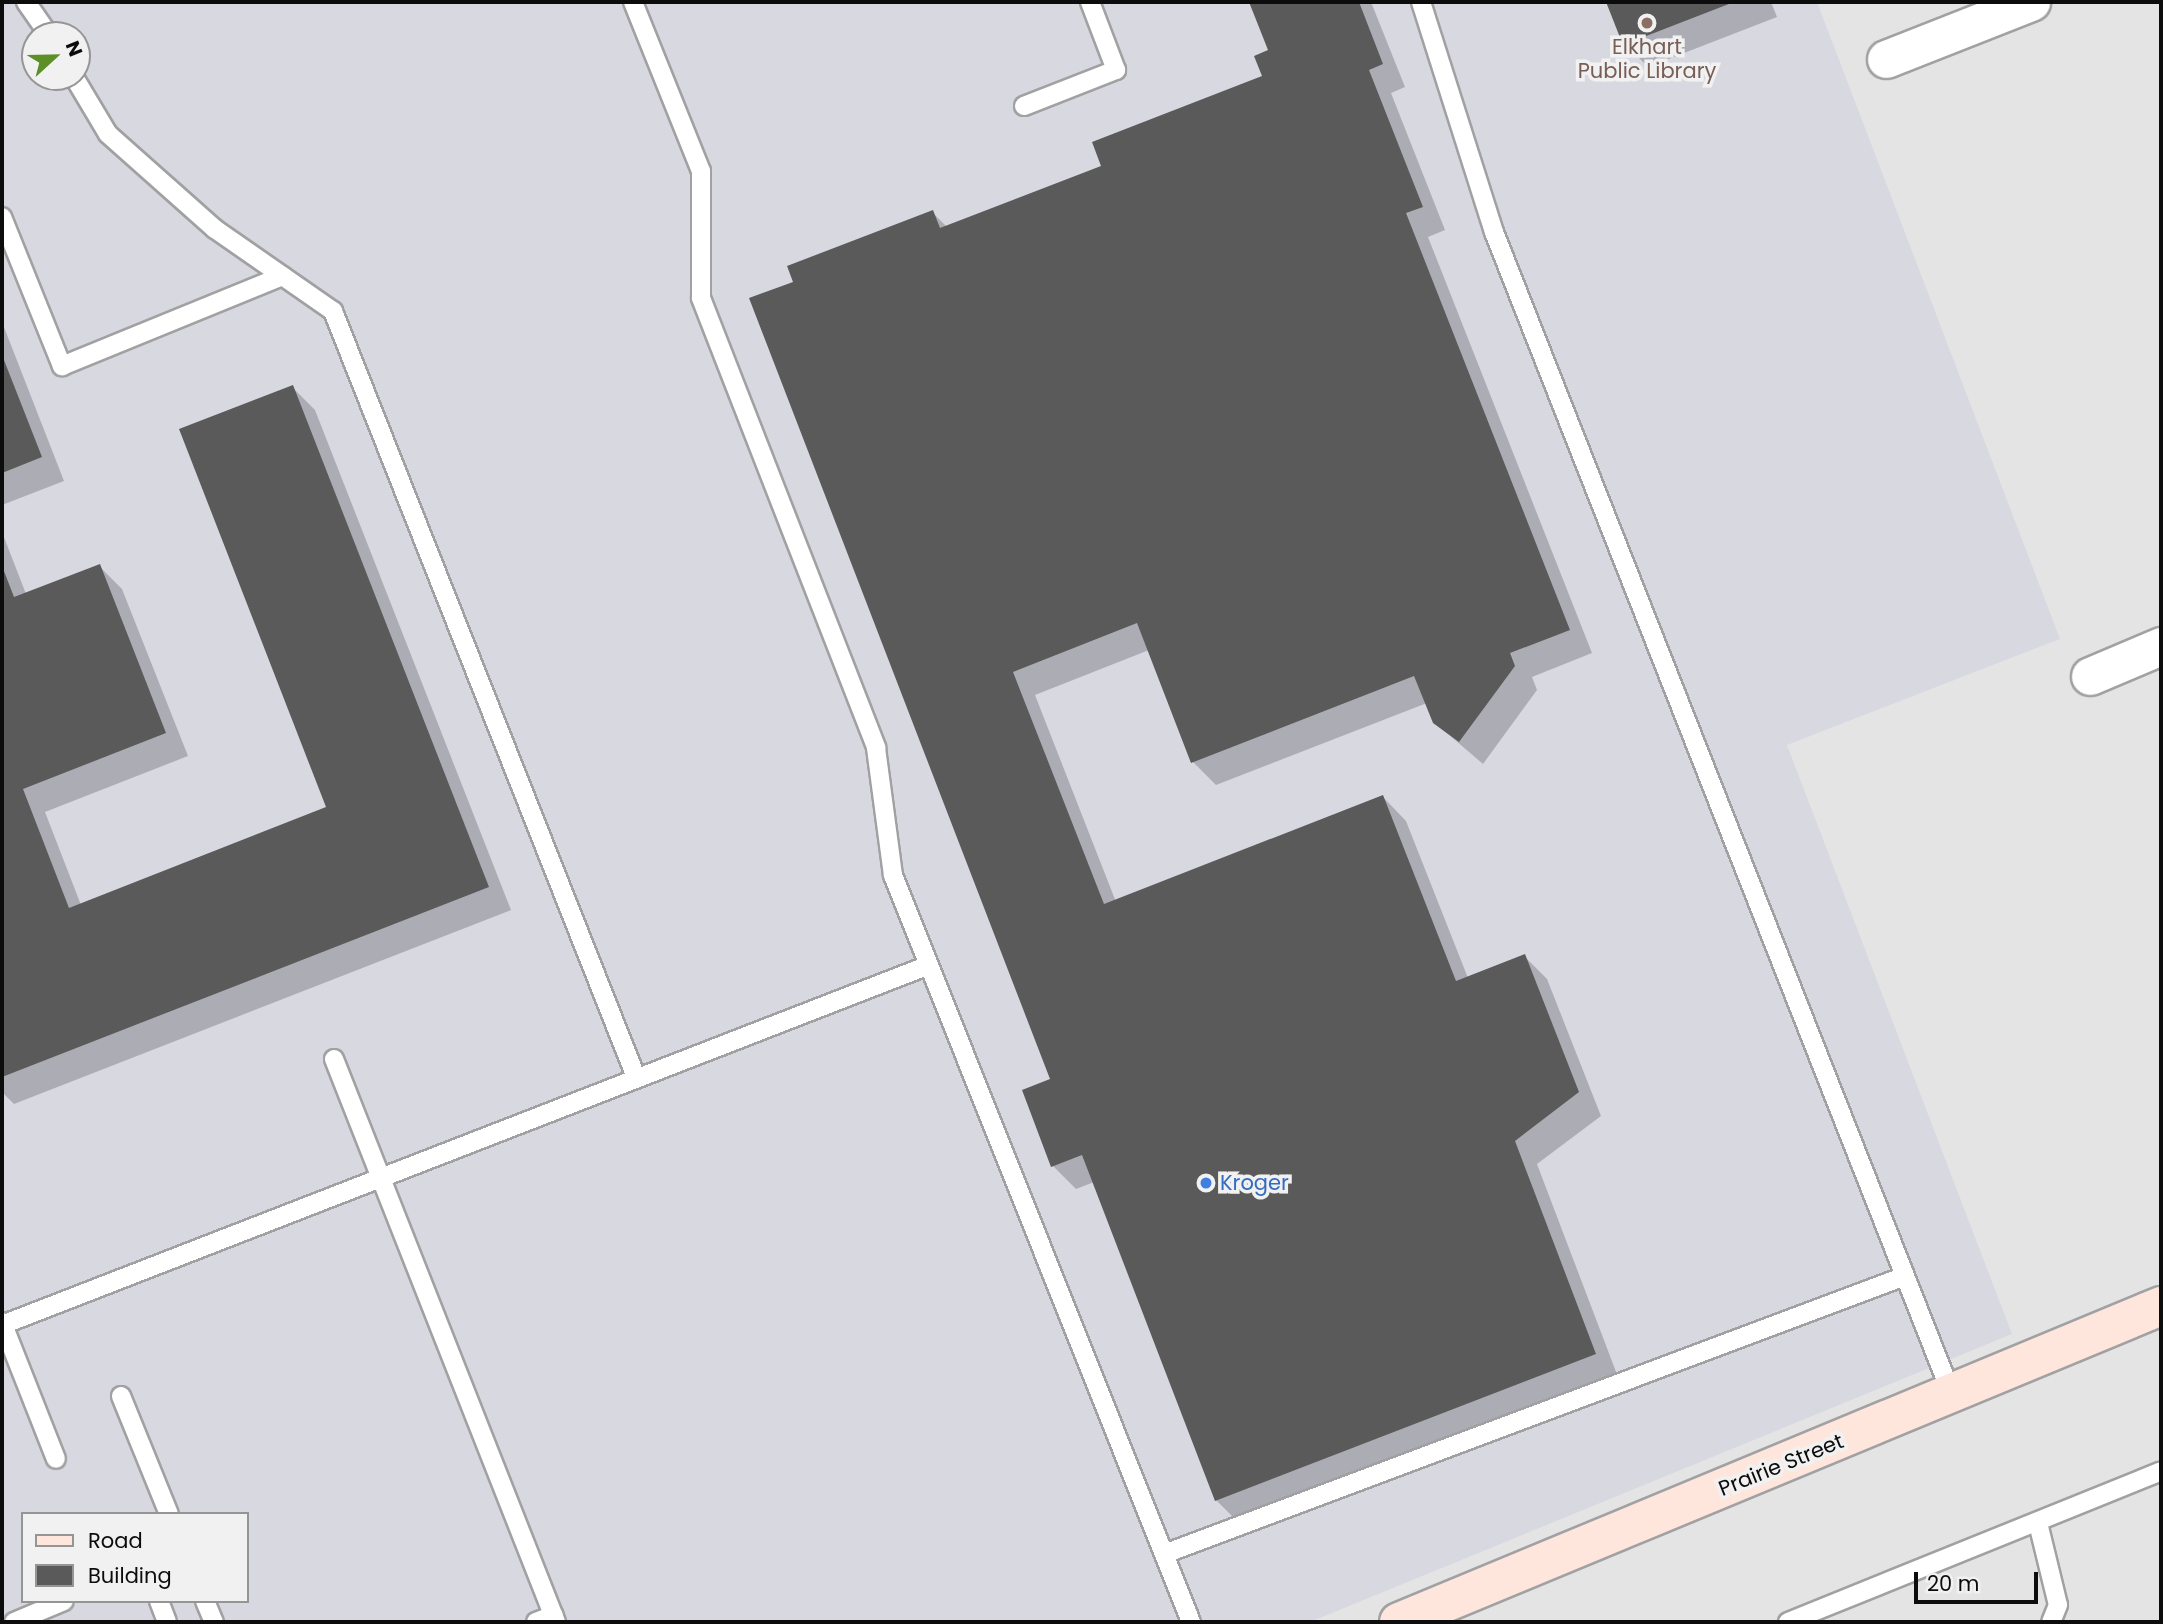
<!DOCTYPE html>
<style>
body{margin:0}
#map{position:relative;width:2163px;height:1624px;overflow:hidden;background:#e4e4e5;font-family:Poppins,sans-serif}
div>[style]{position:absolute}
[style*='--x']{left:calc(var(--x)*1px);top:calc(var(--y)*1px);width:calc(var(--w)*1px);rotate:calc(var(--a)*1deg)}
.built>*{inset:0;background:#d8d8e1}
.shadow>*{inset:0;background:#0003}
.building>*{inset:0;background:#5a5a5b}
.roads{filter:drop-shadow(2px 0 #a1a1a3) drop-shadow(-2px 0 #a1a1a3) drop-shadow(0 2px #a1a1a3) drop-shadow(0 -2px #a1a1a3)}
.service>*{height:18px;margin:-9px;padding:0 9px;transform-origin:9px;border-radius:9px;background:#fff}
.minor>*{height:37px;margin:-18.5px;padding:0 18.5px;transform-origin:18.5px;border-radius:18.5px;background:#fff}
.secondary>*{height:38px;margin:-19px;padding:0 19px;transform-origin:19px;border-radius:19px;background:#ffe6dd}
.dots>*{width:19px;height:19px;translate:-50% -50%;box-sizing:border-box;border:4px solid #f1f1f2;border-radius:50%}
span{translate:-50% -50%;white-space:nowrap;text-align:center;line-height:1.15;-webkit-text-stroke:7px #f1f1f2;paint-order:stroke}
.education-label{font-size:21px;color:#785e54}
.shop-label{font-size:21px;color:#366cbe}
.left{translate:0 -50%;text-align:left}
.street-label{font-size:21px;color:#0c0c0c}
.frame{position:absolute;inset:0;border:4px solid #0c0c0c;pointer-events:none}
.legend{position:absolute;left:21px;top:1512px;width:228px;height:91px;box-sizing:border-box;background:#f1f1f2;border:2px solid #959596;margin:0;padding:9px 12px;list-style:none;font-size:21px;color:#0c0c0c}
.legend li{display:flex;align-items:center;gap:14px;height:35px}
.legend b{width:35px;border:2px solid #959596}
.north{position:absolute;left:21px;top:21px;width:70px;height:70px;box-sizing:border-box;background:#f1f1f2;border:2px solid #959596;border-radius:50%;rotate:68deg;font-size:19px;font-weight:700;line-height:28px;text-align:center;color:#0c0c0c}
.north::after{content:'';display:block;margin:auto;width:24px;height:32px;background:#5d8f27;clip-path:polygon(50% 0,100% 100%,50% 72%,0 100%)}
.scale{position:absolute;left:1914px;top:1572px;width:124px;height:32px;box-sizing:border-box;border:4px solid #0c0c0c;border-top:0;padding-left:9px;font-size:21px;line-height:24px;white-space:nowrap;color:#0c0c0c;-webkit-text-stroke:5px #f1f1f2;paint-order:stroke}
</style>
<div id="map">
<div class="built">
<i style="clip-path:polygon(evenodd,2px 2px,1817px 2px,2060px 639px,1787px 745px,2012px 1334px,1310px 1622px,2px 1622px,2px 2px,35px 35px,77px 35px,77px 77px,35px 77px,35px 35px,2px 2px,23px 1514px,247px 1514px,247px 1601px,23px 1601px,23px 1514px)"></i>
</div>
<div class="shadow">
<i style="clip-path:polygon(1251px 2px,1371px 2px,1405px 87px,1391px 93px,1445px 230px,1428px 237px,1592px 653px,1532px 677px,1537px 690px,1483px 764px,1434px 722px,1427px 703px,1216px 785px,1193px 762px,1149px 650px,1035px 695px,1116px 902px,1383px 797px,1406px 821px,1468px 978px,1524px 956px,1547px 979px,1601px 1116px,1537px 1164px,1618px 1377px,1239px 1523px,1216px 1500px,1094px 1182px,1076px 1189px,1053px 1166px,1052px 1080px,932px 212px,947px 227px,1103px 167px,1264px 77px,1270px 51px)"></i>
<i style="clip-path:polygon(1608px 2px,1771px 2px,1777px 17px,1648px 67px,1625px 44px)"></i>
<i style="clip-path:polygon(2px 322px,64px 481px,2px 505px)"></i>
<i style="clip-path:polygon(292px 387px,315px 410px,511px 910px,14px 1104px,2px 1092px,2px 532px,26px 594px,99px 566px,122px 589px,188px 756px,45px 812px,81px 905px,328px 808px)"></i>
</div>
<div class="building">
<i style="clip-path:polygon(1249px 2px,1359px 2px,1383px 64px,1369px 70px,1423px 207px,1406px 213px,1570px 630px,1510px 653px,1515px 666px,1459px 742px,1433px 723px,1414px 676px,1191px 763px,1137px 623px,1013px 672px,1104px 904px,1383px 795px,1456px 981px,1525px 954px,1579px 1092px,1515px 1141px,1596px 1354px,1215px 1501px,1082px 1155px,1051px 1167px,1022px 1090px,1050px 1079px,749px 298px,793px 282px,787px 266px,933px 210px,940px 228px,1101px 166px,1092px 142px,1262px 76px,1254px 56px,1268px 50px)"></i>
<i style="clip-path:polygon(1606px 2px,1734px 2px,1623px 45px)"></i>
<i style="clip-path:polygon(2px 355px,42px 457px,2px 473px)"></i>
<i style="clip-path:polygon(293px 385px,489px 887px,2px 1077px,2px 566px,14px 597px,100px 564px,166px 733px,23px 789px,69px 908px,326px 807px,179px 429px)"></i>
</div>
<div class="roads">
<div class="service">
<i style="--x:26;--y:2;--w:40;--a:55.1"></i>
<i style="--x:633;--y:2;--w:182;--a:68.1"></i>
<i style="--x:701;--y:171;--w:127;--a:90"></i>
<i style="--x:701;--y:298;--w:483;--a:68.7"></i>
<i style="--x:876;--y:748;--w:128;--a:82.4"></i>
<i style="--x:893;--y:875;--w:804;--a:68.25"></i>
<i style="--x:1421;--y:2;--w:241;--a:72.4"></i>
<i style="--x:1494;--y:232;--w:1250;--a:68.51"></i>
<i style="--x:74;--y:77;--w:66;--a:59.2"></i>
<i style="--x:108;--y:134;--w:143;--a:41.6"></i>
<i style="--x:215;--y:229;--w:144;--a:34.8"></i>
<i style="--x:333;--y:311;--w:824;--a:68.42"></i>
<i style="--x:1024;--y:106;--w:99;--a:-21.4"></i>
<i style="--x:1116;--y:70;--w:73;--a:-110.9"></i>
<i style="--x:2;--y:217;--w:161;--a:68.1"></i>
<i style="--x:62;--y:366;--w:238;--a:-22.2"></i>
<i style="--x:334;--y:1059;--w:605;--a:68.48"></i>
<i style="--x:2;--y:1322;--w:147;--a:68.5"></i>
<i style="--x:2;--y:1325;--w:994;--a:-21.22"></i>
<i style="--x:121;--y:1396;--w:127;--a:67.9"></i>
<i style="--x:2038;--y:1523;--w:84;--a:76.3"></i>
<i style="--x:2058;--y:1605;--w:18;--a:112"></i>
<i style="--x:1164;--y:1554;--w:791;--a:-20.56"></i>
<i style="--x:159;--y:1601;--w:22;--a:69"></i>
<i style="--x:205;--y:1601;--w:23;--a:67"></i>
<i style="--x:14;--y:1622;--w:54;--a:-22.8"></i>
<i style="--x:536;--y:1622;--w:19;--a:-21"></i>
<i style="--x:1788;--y:1622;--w:402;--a:-22"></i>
</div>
<div class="minor">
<i style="--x:1886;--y:59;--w:156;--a:-21.5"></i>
<i style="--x:2090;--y:676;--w:77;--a:-22.9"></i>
</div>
<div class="secondary">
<i style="--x:1399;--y:1622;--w:825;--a:-22.52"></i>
</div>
</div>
<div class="dots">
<i style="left:1647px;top:23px;background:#8d6e63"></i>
<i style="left:1206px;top:1183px;background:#3f7fe0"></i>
</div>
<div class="education-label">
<span style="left:1647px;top:59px">Elkhart<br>Public Library</span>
</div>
<div class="shop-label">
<span class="left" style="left:1220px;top:1183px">Kroger</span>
</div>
<div class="street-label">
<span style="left:1781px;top:1465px;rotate:-22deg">Prairie Street</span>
</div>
<div class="frame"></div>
<ul class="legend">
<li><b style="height:9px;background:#ffe6dd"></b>Road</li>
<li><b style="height:19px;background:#5a5a5b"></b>Building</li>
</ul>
<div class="north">N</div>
<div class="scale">20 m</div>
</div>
